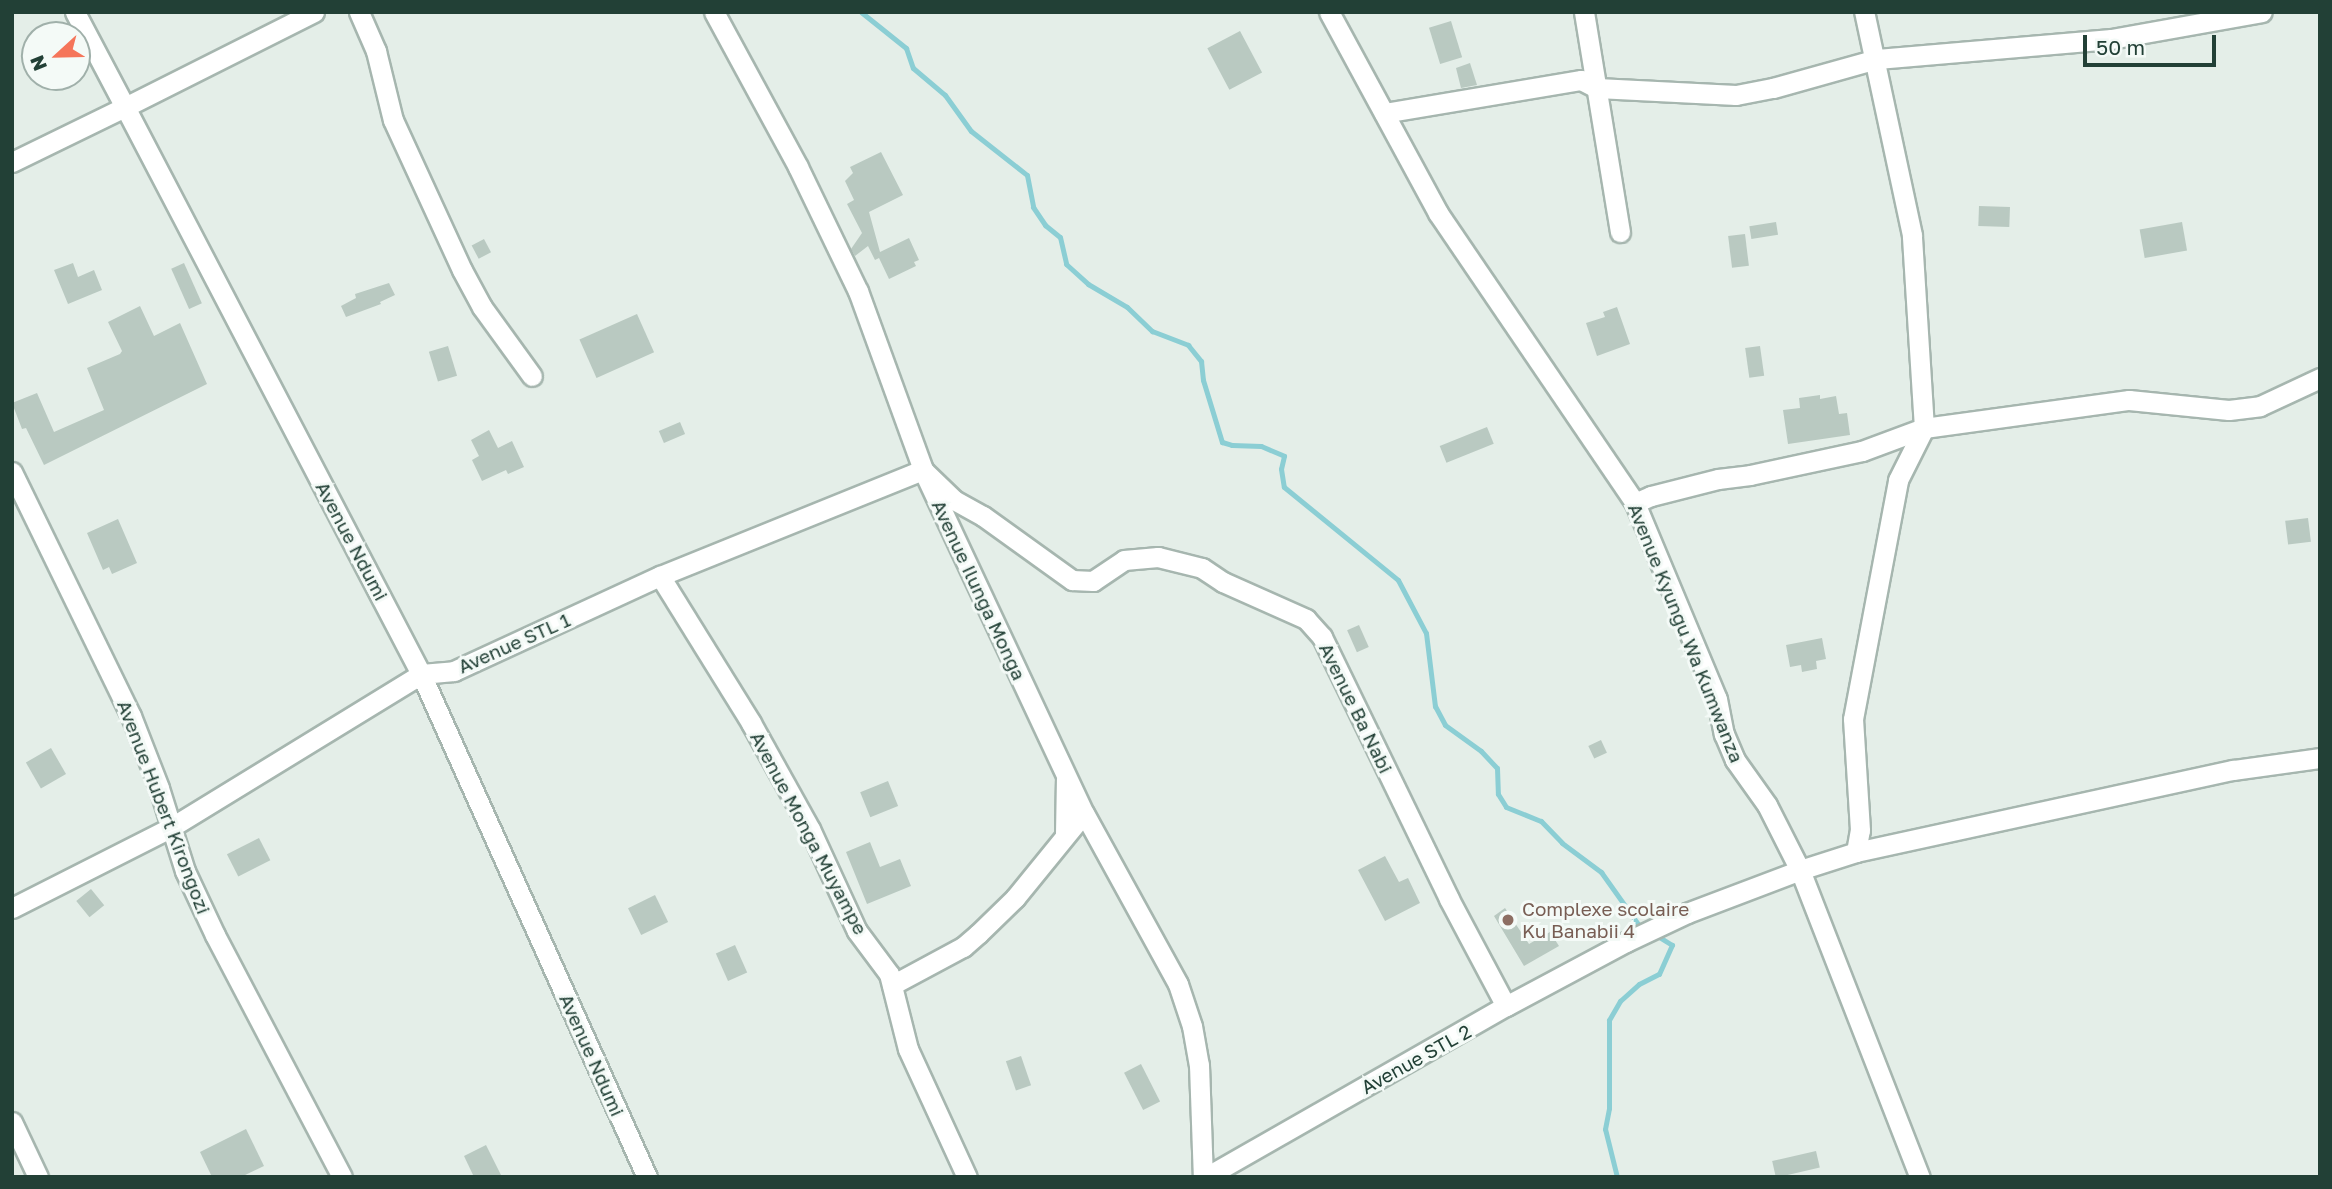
<!DOCTYPE html>
<style>
body{margin:0}
#map{position:relative;width:2332px;height:1189px;overflow:hidden;background:#e4eee8;font-family:"Golos Text",sans-serif}
div>[style]{position:absolute}
[style*='--x']{left:calc(var(--x)*1px);top:calc(var(--y)*1px);width:calc(var(--w)*1px);rotate:calc(var(--a)*1deg)}
.stream>*{height:5px;margin:-2.5px;padding:0 2.5px;transform-origin:2.5px;border-radius:2.5px;background:#8bced4}
.building>*{inset:0;background:#b9c9c1;transform-origin:0 0}
.roads{filter:drop-shadow(2px 0 #a6b6af) drop-shadow(-2px 0 #a6b6af) drop-shadow(0 2px #a6b6af) drop-shadow(0 -2px #a6b6af)}
.minor>*{height:19px;margin:-9.5px;padding:0 9.5px;transform-origin:9.5px;border-radius:9.5px;background:#fff}
.dots>*{width:19px;height:19px;translate:-50% -50%;box-sizing:border-box;border:4px solid #f4faf7;border-radius:50%}
span{translate:-50% -50%;white-space:nowrap;text-align:center;line-height:1.15;-webkit-text-stroke:6px #f4faf7;paint-order:stroke}
.street-label{font-size:19px;color:#224036}
.education-label{font-size:19px;color:#785e54}
.left{translate:0 -50%;text-align:left}
.frame{position:absolute;inset:0;border:14px solid #224036;pointer-events:none}
.north{position:absolute;left:21px;top:21px;width:70px;height:70px;box-sizing:border-box;background:#f4faf7;border:2px solid #a0b0aa;border-radius:50%;rotate:248deg;font-size:19px;font-weight:700;line-height:28px;text-align:center;color:#224036}
.north::after{content:'';display:block;margin:auto;width:24px;height:32px;background:#f5755a;clip-path:polygon(50% 0,100% 100%,50% 72%,0 100%)}
.scale{position:absolute;left:2083px;top:35px;width:133px;height:32px;box-sizing:border-box;border:4px solid #224036;border-top:0;padding-left:9px;font-size:21px;line-height:24px;white-space:nowrap;color:#224036;-webkit-text-stroke:5px #f4faf7;paint-order:stroke}
</style>
<div id="map">
<div class="stream">
<i style="--x:861;--y:12;--w:58;--a:38.7"></i>
<i style="--x:906;--y:48;--w:21;--a:71"></i>
<i style="--x:913;--y:68;--w:42;--a:40.2"></i>
<i style="--x:945;--y:95;--w:44;--a:54.2"></i>
<i style="--x:971;--y:131;--w:71;--a:38.2"></i>
<i style="--x:1027;--y:175;--w:33;--a:79"></i>
<i style="--x:1033;--y:207;--w:22;--a:56"></i>
<i style="--x:1045;--y:225;--w:19;--a:39"></i>
<i style="--x:1060;--y:237;--w:28;--a:77"></i>
<i style="--x:1066;--y:264;--w:30;--a:42"></i>
<i style="--x:1088;--y:284;--w:45;--a:30.5"></i>
<i style="--x:1127;--y:307;--w:35;--a:44"></i>
<i style="--x:1152;--y:331;--w:39;--a:21"></i>
<i style="--x:1188;--y:345;--w:21;--a:51"></i>
<i style="--x:1201;--y:361;--w:19;--a:84"></i>
<i style="--x:1203;--y:380;--w:65;--a:73"></i>
<i style="--x:1222;--y:442;--w:10;--a:17"></i>
<i style="--x:1232;--y:445;--w:29;--a:2"></i>
<i style="--x:1261;--y:446;--w:25;--a:23"></i>
<i style="--x:1284;--y:456;--w:13;--a:103"></i>
<i style="--x:1281;--y:469;--w:18;--a:81"></i>
<i style="--x:1284;--y:487;--w:147;--a:39.2"></i>
<i style="--x:1398;--y:580;--w:60;--a:62.2"></i>
<i style="--x:1426;--y:633;--w:74;--a:83"></i>
<i style="--x:1435;--y:706;--w:21;--a:62"></i>
<i style="--x:1445;--y:725;--w:44;--a:35.8"></i>
<i style="--x:1481;--y:751;--w:23;--a:47"></i>
<i style="--x:1497;--y:768;--w:26;--a:88"></i>
<i style="--x:1498;--y:794;--w:15;--a:58"></i>
<i style="--x:1506;--y:807;--w:38;--a:22"></i>
<i style="--x:1541;--y:821;--w:30;--a:46"></i>
<i style="--x:1562;--y:843;--w:49;--a:36.6"></i>
<i style="--x:1601;--y:872;--w:64;--a:54.6"></i>
<i style="--x:1638;--y:924;--w:7;--a:34"></i>
<i style="--x:1617;--y:1177;--w:49;--a:-104"></i>
<i style="--x:1605;--y:1129;--w:21;--a:-79"></i>
<i style="--x:1609;--y:1108;--w:88;--a:-90"></i>
<i style="--x:1609;--y:1020;--w:22;--a:-60"></i>
<i style="--x:1620;--y:1001;--w:25;--a:-42"></i>
<i style="--x:1639;--y:984;--w:22;--a:-27"></i>
<i style="--x:1659;--y:974;--w:32;--a:-66"></i>
<i style="--x:1672;--y:945;--w:22;--a:-148"></i>
</div>
<div class="building">
<i style="left:1451px;top:21px;width:38px;height:23px;rotate:73deg"></i>
<i style="left:1240px;top:31px;width:47px;height:37px;rotate:62deg"></i>
<i style="clip-path:polygon(1470px 63px,1477px 85px,1461px 88px,1456px 68px)"></i>
<i style="clip-path:polygon(881px 152px,903px 195px,869px 212px,880px 252px,909px 238px,919px 260px,914px 262px,916px 266px,889px 279px,879px 258px,875px 260px,868px 246px,855px 256px,851px 249px,862px 233px,847px 204px,854px 200px,845px 181px,853px 173px,850px 167px)"></i>
<i style="left:1979px;top:206px;width:31px;height:20px;rotate:2deg"></i>
<i style="left:1776px;top:222px;width:13px;height:27px;rotate:81deg"></i>
<i style="left:2182px;top:222px;width:29px;height:43px;rotate:80deg"></i>
<i style="left:1745px;top:234px;width:32px;height:17px;rotate:83deg"></i>
<i style="left:484px;top:239px;width:15px;height:14px;rotate:62deg"></i>
<i style="clip-path:polygon(73px 263px,78px 277px,94px 270px,102px 290px,68px 304px,54px 270px)"></i>
<i style="left:184px;top:263px;width:44px;height:14px;rotate:66deg"></i>
<i style="clip-path:polygon(389px 283px,395px 295px,380px 302px,381px 304px,346px 317px,341px 306px,356px 298px,355px 294px)"></i>
<i style="clip-path:polygon(140px 306px,154px 336px,180px 323px,207px 384px,44px 465px,26px 428px,22px 429px,12px 403px,37px 393px,54px 432px,104px 410px,87px 368px,120px 354px,122px 351px,108px 322px)"></i>
<i style="clip-path:polygon(1617px 307px,1630px 344px,1597px 356px,1586px 323px,1605px 317px,1603px 312px)"></i>
<i style="left:637px;top:314px;width:42px;height:63px;rotate:66deg"></i>
<i style="left:448px;top:346px;width:31px;height:20px;rotate:73deg"></i>
<i style="left:1760px;top:346px;width:30px;height:15px;rotate:82deg"></i>
<i style="clip-path:polygon(1820px 395px,1820px 399px,1836px 396px,1839px 414px,1847px 413px,1850px 435px,1788px 444px,1783px 410px,1800px 408px,1799px 398px)"></i>
<i style="left:680px;top:422px;width:13px;height:23px;rotate:67deg"></i>
<i style="left:1487px;top:427px;width:18px;height:51px;rotate:68deg"></i>
<i style="clip-path:polygon(489px 430px,498px 448px,512px 441px,524px 467px,508px 474px,506px 470px,482px 481px,472px 460px,479px 456px,471px 440px)"></i>
<i style="left:2308px;top:518px;width:24px;height:23px;rotate:83deg"></i>
<i style="clip-path:polygon(118px 519px,137px 563px,112px 574px,109px 567px,103px 570px,87px 533px)"></i>
<i style="left:1359px;top:625px;width:24px;height:13px;rotate:66deg"></i>
<i style="clip-path:polygon(1822px 638px,1826px 659px,1816px 661px,1817px 669px,1802px 672px,1801px 665px,1790px 667px,1786px 645px)"></i>
<i style="left:1601px;top:740px;width:14px;height:14px;rotate:65deg"></i>
<i style="left:51px;top:748px;width:30px;height:29px;rotate:60deg"></i>
<i style="left:888px;top:781px;width:27px;height:30px;rotate:68deg"></i>
<i style="left:259px;top:838px;width:25px;height:36px;rotate:63deg"></i>
<i style="clip-path:polygon(870px 842px,880px 867px,900px 859px,911px 886px,867px 904px,846px 852px)"></i>
<i style="clip-path:polygon(1385px 856px,1399px 882px,1408px 878px,1420px 903px,1385px 921px,1358px 870px)"></i>
<i style="left:91px;top:889px;width:21px;height:19px;rotate:51deg"></i>
<i style="left:655px;top:895px;width:30px;height:30px;rotate:64deg"></i>
<i style="clip-path:polygon(1505px 908px,1529px 944px,1550px 932px,1559px 946px,1524px 966px,1494px 916px)"></i>
<i style="left:735px;top:945px;width:30px;height:21px;rotate:66deg"></i>
<i style="left:1021px;top:1056px;width:31px;height:16px;rotate:71deg"></i>
<i style="left:1141px;top:1064px;width:42px;height:19px;rotate:63deg"></i>
<i style="clip-path:polygon(246px 1129px,264px 1166px,241px 1177px,212px 1177px,200px 1152px)"></i>
<i style="clip-path:polygon(486px 1145px,502px 1177px,474px 1177px,464px 1156px)"></i>
<i style="left:1816px;top:1151px;width:17px;height:45px;rotate:77deg"></i>
</div>
<div class="roads">
<div class="minor">
<i style="--x:314;--y:12;--w:212;--a:153.3"></i>
<i style="--x:125;--y:107;--w:640;--a:62.43"></i>
<i style="--x:421;--y:674;--w:551;--a:65.81"></i>
<i style="--x:359;--y:12;--w:43;--a:66.4"></i>
<i style="--x:376;--y:51;--w:71;--a:76.2"></i>
<i style="--x:393;--y:120;--w:165;--a:65.3"></i>
<i style="--x:462;--y:270;--w:42;--a:61.6"></i>
<i style="--x:482;--y:307;--w:85;--a:54.1"></i>
<i style="--x:714;--y:12;--w:176;--a:61.5"></i>
<i style="--x:798;--y:167;--w:138;--a:64.2"></i>
<i style="--x:858;--y:291;--w:190;--a:70"></i>
<i style="--x:923;--y:470;--w:379;--a:64.9"></i>
<i style="--x:1084;--y:813;--w:195;--a:61.2"></i>
<i style="--x:1178;--y:984;--w:44;--a:71.6"></i>
<i style="--x:1192;--y:1026;--w:40;--a:80"></i>
<i style="--x:1199;--y:1065;--w:112;--a:88"></i>
<i style="--x:1329;--y:12;--w:229;--a:61.5"></i>
<i style="--x:1438;--y:213;--w:351;--a:55.8"></i>
<i style="--x:1635;--y:503;--w:212;--a:67.3"></i>
<i style="--x:1717;--y:699;--w:36;--a:79"></i>
<i style="--x:1724;--y:734;--w:28;--a:67"></i>
<i style="--x:1735;--y:760;--w:55;--a:54.6"></i>
<i style="--x:1767;--y:805;--w:73;--a:63.1"></i>
<i style="--x:1800;--y:870;--w:330;--a:68.7"></i>
<i style="--x:1584;--y:12;--w:223;--a:80.7"></i>
<i style="--x:1384;--y:113;--w:200;--a:-9.5"></i>
<i style="--x:1581;--y:80;--w:18;--a:27"></i>
<i style="--x:1597;--y:88;--w:139;--a:2.9"></i>
<i style="--x:1736;--y:95;--w:38;--a:-11"></i>
<i style="--x:1773;--y:88;--w:108;--a:-15.6"></i>
<i style="--x:1877;--y:59;--w:235;--a:-4.9"></i>
<i style="--x:2111;--y:39;--w:153;--a:-10.1"></i>
<i style="--x:12;--y:162;--w:126;--a:-26"></i>
<i style="--x:125;--y:107;--w:107;--a:-117.8"></i>
<i style="--x:12;--y:472;--w:271;--a:64"></i>
<i style="--x:131;--y:716;--w:77;--a:68.7"></i>
<i style="--x:159;--y:788;--w:87;--a:72.6"></i>
<i style="--x:185;--y:871;--w:71;--a:64.9"></i>
<i style="--x:215;--y:935;--w:273;--a:62.3"></i>
<i style="--x:1635;--y:503;--w:17;--a:-24"></i>
<i style="--x:1651;--y:496;--w:69;--a:-14.2"></i>
<i style="--x:1718;--y:479;--w:32;--a:-7"></i>
<i style="--x:1750;--y:475;--w:115;--a:-12.1"></i>
<i style="--x:1862;--y:451;--w:66;--a:-20.4"></i>
<i style="--x:1924;--y:428;--w:207;--a:-7.8"></i>
<i style="--x:2129;--y:400;--w:100;--a:5.7"></i>
<i style="--x:2229;--y:410;--w:31;--a:-7"></i>
<i style="--x:2260;--y:406;--w:66;--a:-25"></i>
<i style="--x:660;--y:576;--w:173;--a:58.2"></i>
<i style="--x:751;--y:723;--w:121;--a:60.9"></i>
<i style="--x:810;--y:829;--w:112;--a:65.3"></i>
<i style="--x:857;--y:931;--w:54;--a:53.3"></i>
<i style="--x:889;--y:974;--w:77;--a:75.8"></i>
<i style="--x:908;--y:1049;--w:141;--a:65.3"></i>
<i style="--x:1065;--y:834;--w:55;--a:-89"></i>
<i style="--x:1856;--y:852;--w:22;--a:-80"></i>
<i style="--x:1860;--y:830;--w:111;--a:-93.6"></i>
<i style="--x:1853;--y:719;--w:243;--a:-79.3"></i>
<i style="--x:1898;--y:480;--w:58;--a:-63.4"></i>
<i style="--x:1924;--y:428;--w:193;--a:-93.6"></i>
<i style="--x:1912;--y:235;--w:228;--a:-102.1"></i>
<i style="--x:12;--y:908;--w:177;--a:-26.9"></i>
<i style="--x:170;--y:828;--w:294;--a:-31.5"></i>
<i style="--x:421;--y:674;--w:33;--a:-5"></i>
<i style="--x:454;--y:671;--w:227;--a:-24.8"></i>
<i style="--x:660;--y:576;--w:284;--a:-22"></i>
<i style="--x:923;--y:470;--w:43;--a:44.1"></i>
<i style="--x:954;--y:500;--w:33;--a:29"></i>
<i style="--x:983;--y:516;--w:110;--a:35.7"></i>
<i style="--x:1072;--y:580;--w:21;--a:3"></i>
<i style="--x:1093;--y:581;--w:37;--a:-34"></i>
<i style="--x:1124;--y:560;--w:34;--a:-5"></i>
<i style="--x:1158;--y:557;--w:45;--a:14"></i>
<i style="--x:1202;--y:568;--w:25;--a:34"></i>
<i style="--x:1223;--y:582;--w:91;--a:24"></i>
<i style="--x:1306;--y:619;--w:24;--a:48"></i>
<i style="--x:1322;--y:637;--w:291;--a:64.1"></i>
<i style="--x:1449;--y:899;--w:121;--a:62"></i>
<i style="--x:892;--y:985;--w:81;--a:-28.2"></i>
<i style="--x:963;--y:947;--w:20;--a:-41"></i>
<i style="--x:978;--y:934;--w:52;--a:-44.2"></i>
<i style="--x:1015;--y:898;--w:109;--a:-50.9"></i>
<i style="--x:12;--y:1122;--w:61;--a:64.7"></i>
<i style="--x:1206;--y:1177;--w:345;--a:-29.7"></i>
<i style="--x:1506;--y:1006;--w:136;--a:-28.1"></i>
<i style="--x:1626;--y:942;--w:68;--a:-25.4"></i>
<i style="--x:1687;--y:913;--w:121;--a:-20.8"></i>
<i style="--x:1800;--y:870;--w:59;--a:-17.8"></i>
<i style="--x:1856;--y:852;--w:386;--a:-12.3"></i>
<i style="--x:2233;--y:770;--w:88;--a:-7.9"></i>
</div>
</div>
<div class="dots">
<i style="left:1508px;top:920px;background:#8d6e63"></i>
</div>
<div class="street-label">
<span style="left:352px;top:541px;rotate:62deg">Avenue Ndumi</span>
<span style="left:979px;top:590px;rotate:65deg">Avenue Ilunga Monga</span>
<span style="left:1686px;top:633px;rotate:68deg">Avenue Kyungu Wa Kumwanza</span>
<span style="left:514px;top:643px;rotate:-24deg">Avenue STL 1</span>
<span style="left:1356px;top:708px;rotate:64deg">Avenue Ba Nabi</span>
<span style="left:164px;top:807px;rotate:69deg">Avenue Hubert Kirongozi</span>
<span style="left:809px;top:833px;rotate:62deg">Avenue Monga Muyampe</span>
<span style="left:592px;top:1055px;rotate:66deg">Avenue Ndumi</span>
<span style="left:1416px;top:1059px;rotate:-29deg">Avenue STL 2</span>
</div>
<div class="education-label">
<span class="left" style="left:1522px;top:920px">Complexe scolaire<br>Ku Banabii 4</span>
</div>
<div class="frame"></div>
<div class="north">N</div>
<div class="scale">50 m</div>
</div>
